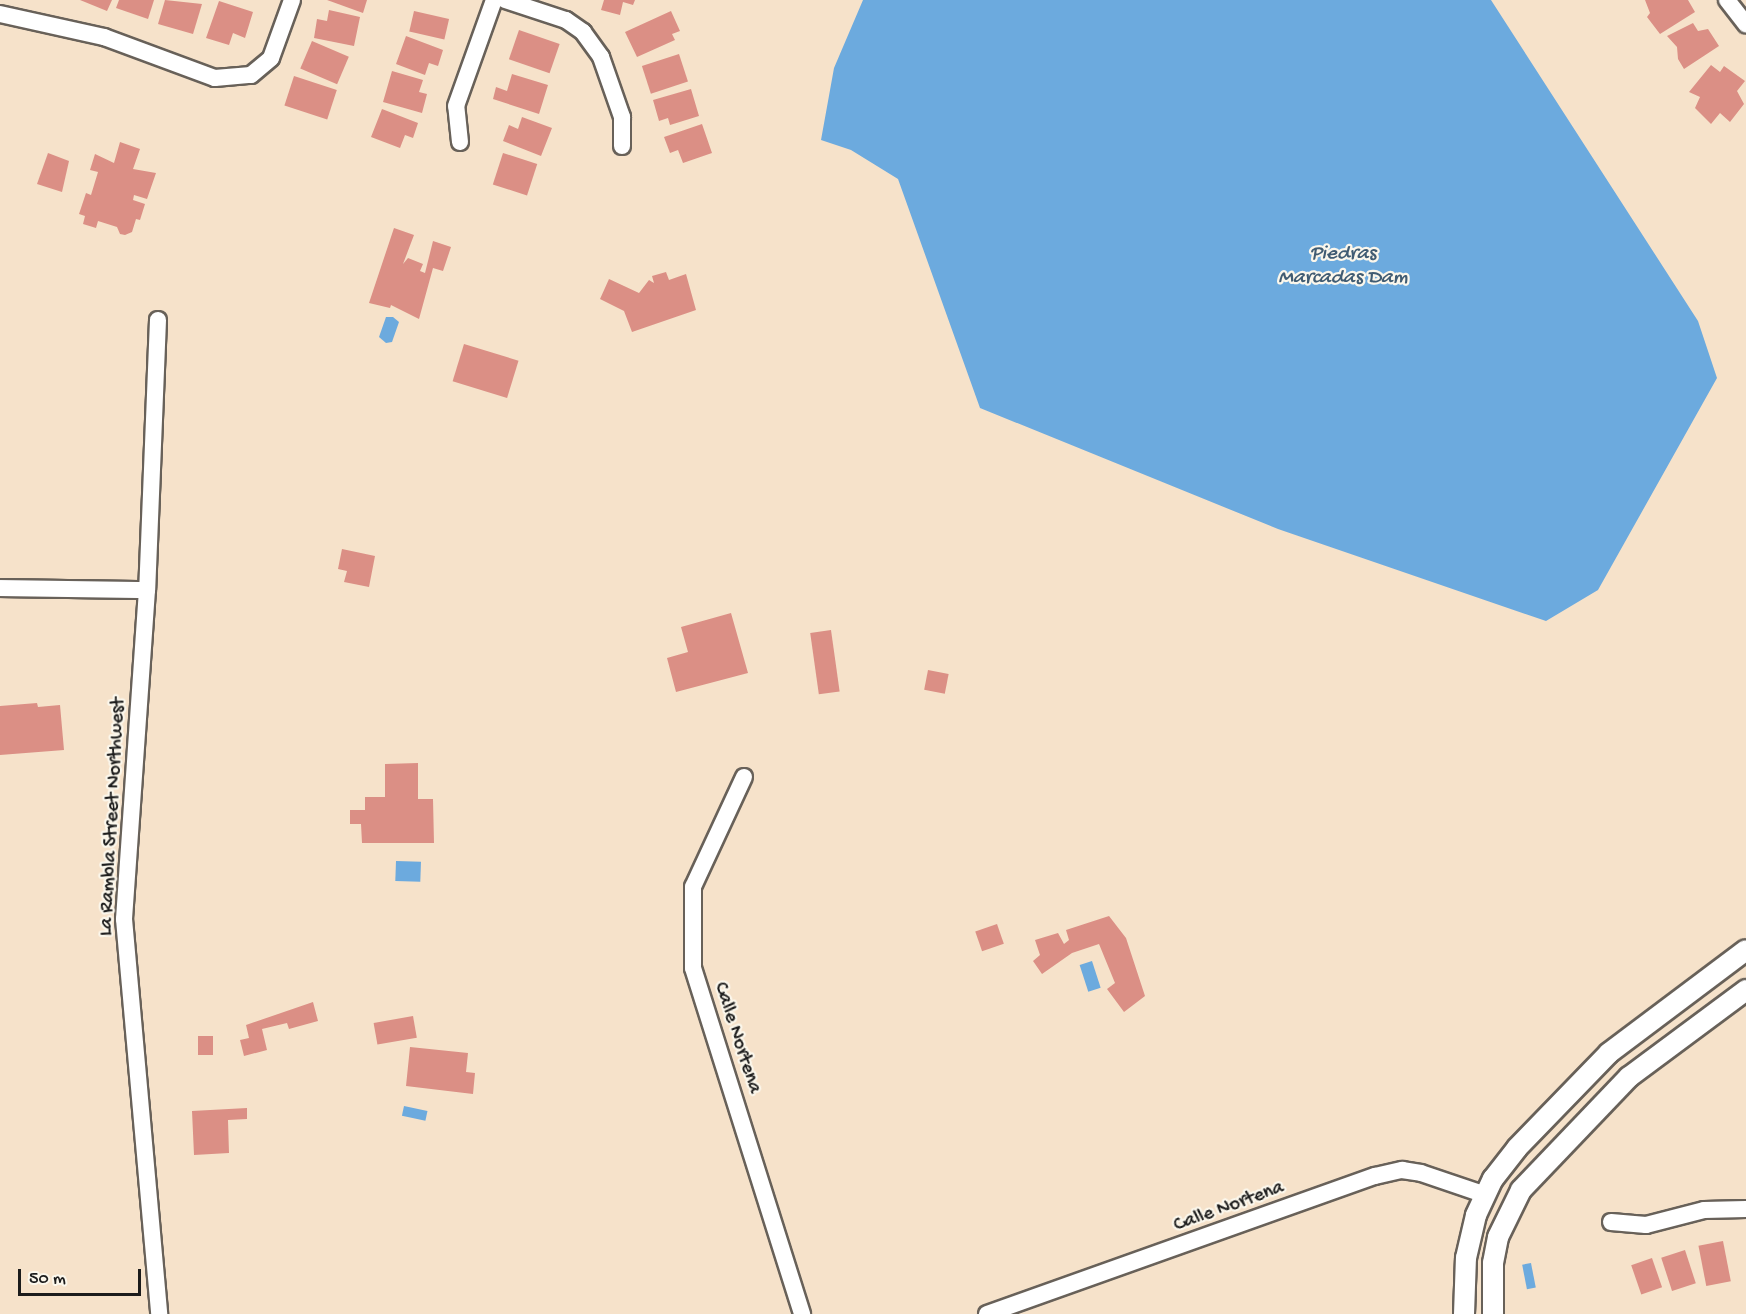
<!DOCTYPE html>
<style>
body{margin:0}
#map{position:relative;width:1746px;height:1314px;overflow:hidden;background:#f6e2ca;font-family:"Gochi Hand",sans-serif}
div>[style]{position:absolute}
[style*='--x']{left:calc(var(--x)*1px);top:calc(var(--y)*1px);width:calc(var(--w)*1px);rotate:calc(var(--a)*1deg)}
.water>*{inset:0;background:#6caade;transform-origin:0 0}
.building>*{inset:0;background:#db8f85;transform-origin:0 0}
.roads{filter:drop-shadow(2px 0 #686159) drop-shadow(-2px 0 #686159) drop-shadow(0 2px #686159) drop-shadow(0 -2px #686159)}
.minor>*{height:16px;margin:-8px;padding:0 8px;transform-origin:8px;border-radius:8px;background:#fff}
.tertiary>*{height:20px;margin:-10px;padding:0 10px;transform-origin:10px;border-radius:10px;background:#fff}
span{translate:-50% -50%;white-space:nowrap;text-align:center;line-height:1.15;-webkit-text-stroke:4.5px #fbf7ec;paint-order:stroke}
.street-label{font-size:20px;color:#1c1c1c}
.water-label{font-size:21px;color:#405c73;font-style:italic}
.scale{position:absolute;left:18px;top:1269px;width:123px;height:27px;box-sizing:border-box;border:3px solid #1c1c1c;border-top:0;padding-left:8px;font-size:18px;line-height:21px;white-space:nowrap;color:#1c1c1c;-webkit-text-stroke:4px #fbf7ec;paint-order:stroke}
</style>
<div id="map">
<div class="water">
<i style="clip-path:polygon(863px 0,1491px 0,1698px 321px,1717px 378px,1598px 590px,1546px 621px,1278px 529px,980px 408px,898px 179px,851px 150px,821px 140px,834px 68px)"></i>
<i style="clip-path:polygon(386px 317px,393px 317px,399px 322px,392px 342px,386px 343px,379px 337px)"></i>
<i style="left:396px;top:861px;width:25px;height:20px;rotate:2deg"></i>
<i style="left:1092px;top:961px;width:28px;height:13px;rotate:72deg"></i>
<i style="left:404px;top:1106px;width:24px;height:10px;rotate:12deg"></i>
<i style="left:1531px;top:1263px;width:25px;height:9px;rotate:79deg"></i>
</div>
<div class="building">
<i style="clip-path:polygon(80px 0,112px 0,107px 11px)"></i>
<i style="clip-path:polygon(119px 0,154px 0,148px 19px,116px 8px)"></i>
<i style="clip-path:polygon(165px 0,202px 4px,193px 34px,158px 24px)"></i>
<i style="clip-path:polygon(327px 0,367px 0,363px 13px)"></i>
<i style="clip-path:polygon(604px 0,635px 0,633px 5px,623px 2px,620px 15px,601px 10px)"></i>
<i style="clip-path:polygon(1645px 0,1688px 0,1695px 12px,1660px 34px,1647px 17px,1650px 13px)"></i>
<i style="clip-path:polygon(219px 1px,253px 12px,245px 38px,233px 33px,229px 45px,206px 38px)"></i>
<i style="clip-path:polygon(329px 10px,360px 17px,354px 46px,314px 38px,317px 19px,327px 21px)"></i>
<i style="left:414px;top:11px;width:36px;height:21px;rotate:13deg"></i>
<i style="clip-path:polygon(671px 11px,680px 31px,672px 34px,675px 40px,637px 57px,625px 32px)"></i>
<i style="clip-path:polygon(1693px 23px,1698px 31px,1708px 29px,1719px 46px,1684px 69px,1678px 59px,1677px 47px,1667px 36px)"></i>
<i style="left:519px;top:30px;width:43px;height:31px;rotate:19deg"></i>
<i style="clip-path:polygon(406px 36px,443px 50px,438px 66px,429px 63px,425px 75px,396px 64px)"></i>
<i style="left:312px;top:41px;width:40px;height:30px;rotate:23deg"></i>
<i style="left:679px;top:54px;width:29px;height:39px;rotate:72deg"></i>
<i style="clip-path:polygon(1711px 65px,1720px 72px,1724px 66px,1745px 81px,1737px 91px,1744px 104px,1730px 122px,1720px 113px,1711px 124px,1695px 108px,1700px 97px,1689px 92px)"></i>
<i style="clip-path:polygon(392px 71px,423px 80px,419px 92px,427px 94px,422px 113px,383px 102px)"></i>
<i style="clip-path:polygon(512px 74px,548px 85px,539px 114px,493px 99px,496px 87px,507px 91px)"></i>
<i style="left:294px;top:76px;width:45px;height:31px;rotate:18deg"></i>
<i style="clip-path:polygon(691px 89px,699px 116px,670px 125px,668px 118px,659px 121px,653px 100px)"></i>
<i style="clip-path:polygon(382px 109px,418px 123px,413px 138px,405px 135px,400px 148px,371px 137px)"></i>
<i style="clip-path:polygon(522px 117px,552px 128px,541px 156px,503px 141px,509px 125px,518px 129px)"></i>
<i style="clip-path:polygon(702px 124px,712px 153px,683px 163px,678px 150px,670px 153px,664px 137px)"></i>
<i style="clip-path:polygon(120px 142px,140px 149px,133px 169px,156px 173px,147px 199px,134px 195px,133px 200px,145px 204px,140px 220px,136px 219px,132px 232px,125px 235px,120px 234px,117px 227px,98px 221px,96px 228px,83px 224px,85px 216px,79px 214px,86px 193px,91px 195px,98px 172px,90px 170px,95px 154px,114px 163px)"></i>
<i style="clip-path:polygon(48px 153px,69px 161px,62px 192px,37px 184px)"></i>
<i style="left:503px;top:153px;width:36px;height:33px;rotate:18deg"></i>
<i style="clip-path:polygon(394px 228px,414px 235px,403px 264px,408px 258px,423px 264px,420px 271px,425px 273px,433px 241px,451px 247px,443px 271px,433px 268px,419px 319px,391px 305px,390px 308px,369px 303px)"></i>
<i style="clip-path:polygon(666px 272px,669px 280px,686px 274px,696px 310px,632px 332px,624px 311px,600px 299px,609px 279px,639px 293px,649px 280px,654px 283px,652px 276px)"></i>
<i style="left:464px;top:344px;width:57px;height:39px;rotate:17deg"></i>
<i style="clip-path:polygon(342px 549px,375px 556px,369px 587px,344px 582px,347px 571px,338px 569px)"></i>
<i style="clip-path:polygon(731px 613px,748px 673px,676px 692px,667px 658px,688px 652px,681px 627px)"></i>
<i style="left:831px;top:630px;width:62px;height:21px;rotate:82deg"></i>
<i style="left:928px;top:670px;width:21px;height:20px;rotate:11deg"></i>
<i style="clip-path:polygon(37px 703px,38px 707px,60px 705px,64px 750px,0 755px,0 706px)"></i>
<i style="clip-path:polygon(418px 763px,418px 799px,433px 799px,434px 843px,362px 843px,361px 824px,350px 824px,350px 810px,365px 810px,365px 797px,385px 797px,385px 764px)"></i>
<i style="clip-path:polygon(1109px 916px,1126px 938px,1145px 996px,1124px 1012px,1107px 989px,1115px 983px,1099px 944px,1072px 953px,1042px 974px,1033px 961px,1040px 955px,1035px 940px,1058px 933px,1064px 944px,1069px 940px,1066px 930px)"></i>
<i style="left:997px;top:924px;width:21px;height:23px;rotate:71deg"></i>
<i style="clip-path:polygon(313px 1002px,318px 1021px,289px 1029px,287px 1023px,262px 1029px,267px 1050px,244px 1056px,240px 1040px,249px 1038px,246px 1025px)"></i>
<i style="left:413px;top:1016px;width:22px;height:40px;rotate:80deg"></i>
<i style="left:198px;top:1036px;width:15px;height:19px"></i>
<i style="clip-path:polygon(410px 1047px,468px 1053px,466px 1072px,475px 1073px,473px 1094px,406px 1086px)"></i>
<i style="clip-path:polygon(247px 1108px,247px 1119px,228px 1120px,229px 1153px,194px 1155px,192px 1111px)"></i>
<i style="left:1723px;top:1241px;width:41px;height:25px;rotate:79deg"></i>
<i style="left:1685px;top:1250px;width:35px;height:25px;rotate:72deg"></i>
<i style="left:1652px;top:1258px;width:31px;height:22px;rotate:71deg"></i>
</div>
<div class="roads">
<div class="minor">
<i style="--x:505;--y:0;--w:64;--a:18.2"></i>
<i style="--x:566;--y:20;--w:21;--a:35"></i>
<i style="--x:583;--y:32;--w:31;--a:54"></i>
<i style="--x:601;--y:57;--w:64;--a:70.7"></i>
<i style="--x:622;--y:117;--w:29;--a:90"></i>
<i style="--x:1727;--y:0;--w:31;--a:52"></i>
<i style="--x:0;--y:14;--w:107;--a:12.5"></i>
<i style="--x:104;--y:37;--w:118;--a:20.3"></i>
<i style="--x:215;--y:78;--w:36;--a:-5"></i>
<i style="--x:251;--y:75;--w:26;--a:-40"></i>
<i style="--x:271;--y:58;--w:62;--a:-70.1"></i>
<i style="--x:460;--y:142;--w:36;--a:-96"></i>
<i style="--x:456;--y:106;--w:113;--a:-70.3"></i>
<i style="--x:158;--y:320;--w:270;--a:92.3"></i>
<i style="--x:147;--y:590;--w:330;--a:94"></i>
<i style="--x:124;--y:919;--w:397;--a:84.9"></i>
<i style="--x:0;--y:588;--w:147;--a:0.8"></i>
<i style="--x:744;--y:777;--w:121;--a:114.9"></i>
<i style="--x:693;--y:887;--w:81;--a:90"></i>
<i style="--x:693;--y:968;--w:363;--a:72.5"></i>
<i style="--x:1611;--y:1222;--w:35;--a:5"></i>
<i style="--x:1646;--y:1225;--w:60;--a:-14.5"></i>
<i style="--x:1704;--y:1210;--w:42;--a:-1.4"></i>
<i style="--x:987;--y:1314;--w:412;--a:-19.6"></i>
<i style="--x:1375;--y:1176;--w:28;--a:-13"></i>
<i style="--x:1402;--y:1170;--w:19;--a:9"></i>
<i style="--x:1421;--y:1173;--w:69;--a:18.7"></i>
</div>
<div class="tertiary">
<i style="--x:1464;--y:1314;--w:56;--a:-88"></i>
<i style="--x:1466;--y:1258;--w:44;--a:-76.9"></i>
<i style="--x:1476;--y:1215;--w:40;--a:-65"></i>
<i style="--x:1493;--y:1179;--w:39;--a:-52"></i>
<i style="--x:1517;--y:1148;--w:132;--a:-45.9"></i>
<i style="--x:1609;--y:1053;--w:171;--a:-36.9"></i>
<i style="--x:1493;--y:1314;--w:51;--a:-90"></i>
<i style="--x:1493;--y:1263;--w:26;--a:-79"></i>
<i style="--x:1498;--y:1237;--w:52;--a:-63.9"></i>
<i style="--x:1521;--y:1190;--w:156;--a:-46.3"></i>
<i style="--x:1629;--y:1077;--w:146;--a:-36.6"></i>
</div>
</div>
<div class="street-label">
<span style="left:113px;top:817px;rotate:-87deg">La Rambla Street Northwest</span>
<span style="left:737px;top:1038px;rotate:72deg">Calle Nortena</span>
<span style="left:1229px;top:1207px;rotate:-20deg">Calle Nortena</span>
</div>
<div class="water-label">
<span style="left:1343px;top:267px">Piedras<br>Marcadas Dam</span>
</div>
<div class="scale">50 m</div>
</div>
